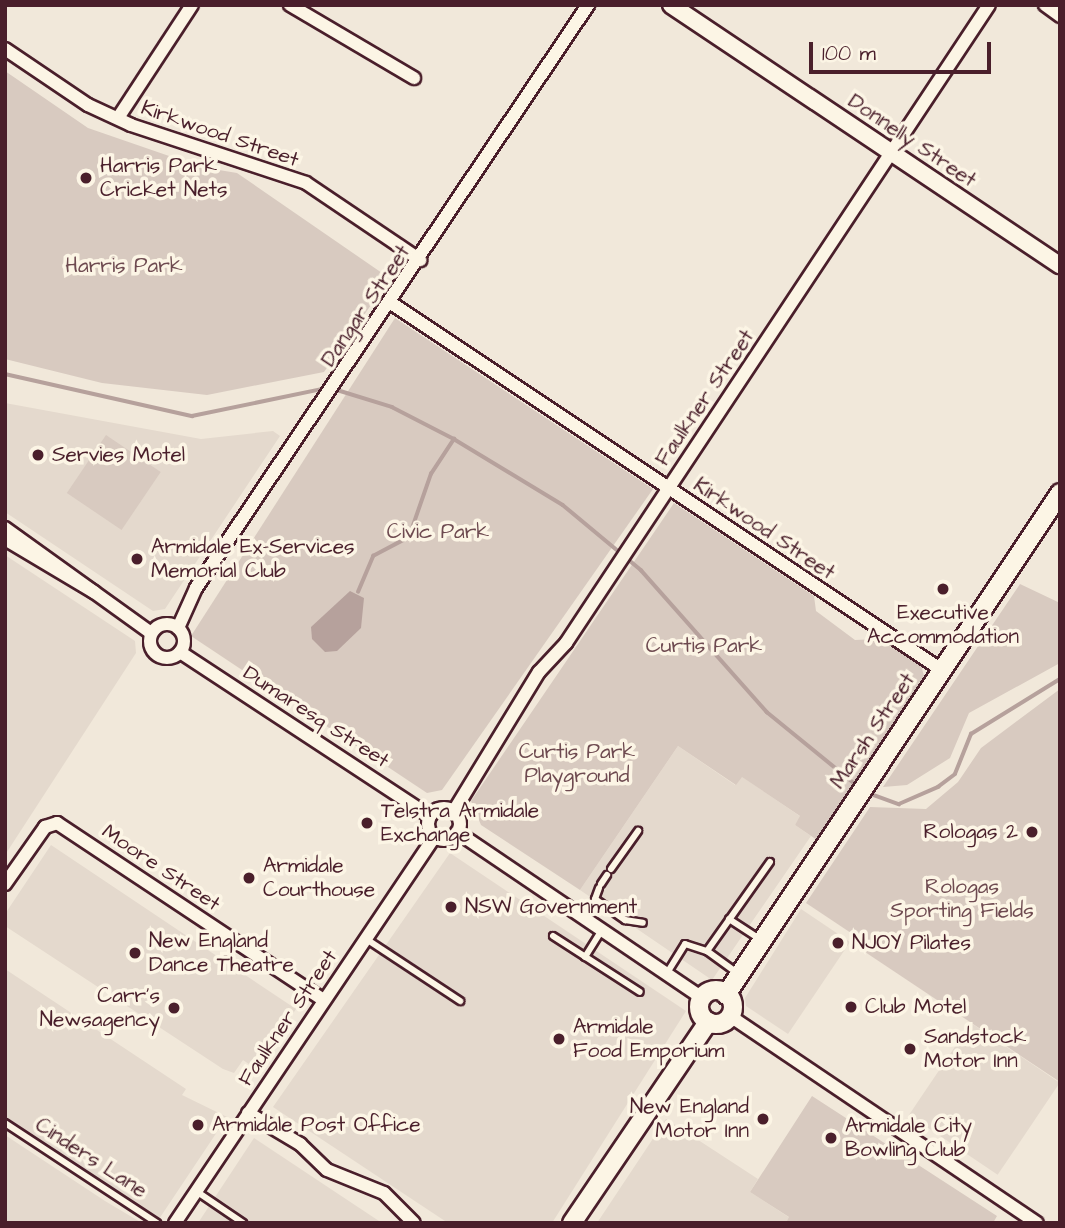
<!DOCTYPE html>
<style>
body{margin:0}
#map{position:relative;width:1065px;height:1228px;overflow:hidden;background:#f1e8da;font-family:"Architects Daughter",sans-serif}
div>[style]{position:absolute}
[style*='--x']{left:calc(var(--x)*1px);top:calc(var(--y)*1px);width:calc(var(--w)*1px);rotate:calc(var(--a)*1deg)}
.built>*{inset:0;background:#e4d9cd;transform-origin:0 0}
.green>*{inset:0;background:#d8cac0;transform-origin:0 0}
.water>*{inset:0;background:#b6a19c}
.stream>*{height:3.5px;margin:-1.75px;padding:0 1.75px;transform-origin:1.75px;border-radius:1.75px;background:#b6a19c}
.roads{filter:drop-shadow(2px 0 #4a1f2b) drop-shadow(-2px 0 #4a1f2b) drop-shadow(0 2px #4a1f2b) drop-shadow(0 -2px #4a1f2b)}
.service>*{height:6px;margin:-3px;padding:0 3px;transform-origin:3px;border-radius:3px;background:#fcf5e5}
.minor>*{height:12px;margin:-6px;padding:0 6px;transform-origin:6px;border-radius:6px;background:#fcf5e5}
.minor>.ring{margin:-6px;padding:0;box-sizing:content-box;background:none;border:12px solid #fcf5e5;border-radius:50%}
.tertiary>*{height:16px;margin:-8px;padding:0 8px;transform-origin:8px;border-radius:8px;background:#fcf5e5}
.secondary>*{height:18px;margin:-9px;padding:0 9px;transform-origin:9px;border-radius:9px;background:#fcf5e5}
.secondary>.ring{margin:-9px;padding:0;box-sizing:content-box;background:none;border:18px solid #fcf5e5;border-radius:50%}
.dots>*{width:19px;height:19px;translate:-50% -50%;box-sizing:border-box;border:4px solid #fcf5e5;border-radius:50%}
span{translate:-50% -50%;white-space:nowrap;text-align:center;line-height:1.15;-webkit-text-stroke:7px #fcf5e5;paint-order:stroke}
.street-label{font-size:21px;color:#4a1f2b}
.poi-label{font-size:21px;color:#4a1f2b}
.left{translate:0 -50%;text-align:left}
.right{translate:-100% -50%;text-align:right}
.park-label{font-size:21px;color:#6e4a50}
.frame{position:absolute;inset:0;border:7px solid #4a1f2b;pointer-events:none}
.scale{position:absolute;left:809px;top:42px;width:182px;height:32px;box-sizing:border-box;border:4px solid #4a1f2b;border-top:0;padding-left:9px;font-size:21px;line-height:24px;white-space:nowrap;color:#4a1f2b;-webkit-text-stroke:5px #fcf5e5;paint-order:stroke}
</style>
<div id="map">
<div class="built">
<i style="clip-path:polygon(5px 403px,201px 439px,273px 431px,280px 436px,165px 609px,153px 611px,5px 512px)"></i>
<i style="clip-path:polygon(5px 555px,135px 641px,136px 653px,5px 855px)"></i>
<i style="clip-path:polygon(678px 746px,735px 785px,741px 776px,801px 817px,795px 825px,811px 836px,712px 980px,580px 890px)"></i>
<i style="clip-path:polygon(51px 845px,296px 1009px,256px 1069px,243px 1060px,234px 1073px,223px 1069px,5px 926px,5px 914px)"></i>
<i style="clip-path:polygon(450px 853px,686px 1011px,552px 1223px,448px 1223px,273px 1107px)"></i>
<i style="clip-path:polygon(801px 909px,850px 942px,788px 1034px,746px 1006px,745px 998px)"></i>
<i style="clip-path:polygon(5px 969px,186px 1089px,182px 1095px,227px 1117px,159px 1219px,5px 1117px)"></i>
<i style="left:971px;top:1023px;width:107px;height:111px;rotate:34deg"></i>
<i style="clip-path:polygon(666px 1119px,758px 1179px,750px 1192px,790px 1218px,786px 1223px,597px 1223px)"></i>
<i style="clip-path:polygon(5px 1135px,105px 1201px,142px 1223px,5px 1223px)"></i>
<i style="clip-path:polygon(254px 1138px,382px 1223px,198px 1223px)"></i>
</div>
<div class="green">
<i style="clip-path:polygon(5px 71px,88px 128px,201px 167px,237px 173px,382px 273px,378px 295px,324px 372px,207px 395px,102px 383px,5px 359px)"></i>
<i style="clip-path:polygon(395px 318px,653px 489px,442px 790px,427px 793px,191px 636px)"></i>
<i style="left:106px;top:435px;width:66px;height:70px;rotate:34deg"></i>
<i style="clip-path:polygon(674px 503px,814px 596px,816px 611px,855px 640px,878px 639px,921px 665px,924px 676px,817px 840px,795px 825px,800px 816px,742px 777px,736px 785px,678px 746px,580px 890px,481px 825px,471px 801px)"></i>
<i style="clip-path:polygon(1020px 584px,1060px 603px,1060px 663px,969px 713px,950px 758px,907px 785px,883px 787px)"></i>
<i style="clip-path:polygon(1060px 689px,1060px 1082px,850px 942px,854px 935px,806px 903px,870px 807px,926px 809px,958px 782px,981px 748px)"></i>
<i style="clip-path:polygon(812px 1096px,997px 1216px,993px 1223px,786px 1223px,789px 1217px,750px 1192px)"></i>
</div>
<div class="water">
<i style="clip-path:polygon(350px 591px,364px 598px,361px 628px,337px 651px,325px 652px,312px 639px,311px 627px)"></i>
</div>
<div class="stream">
<i style="--x:5;--y:374;--w:192;--a:12.7"></i>
<i style="--x:192;--y:416;--w:138;--a:-11.7"></i>
<i style="--x:334;--y:389;--w:61;--a:17.2"></i>
<i style="--x:392;--y:407;--w:70;--a:27.3"></i>
<i style="--x:454;--y:439;--w:127;--a:31.2"></i>
<i style="--x:563;--y:505;--w:102;--a:39.8"></i>
<i style="--x:641;--y:570;--w:190;--a:48.4"></i>
<i style="--x:767;--y:712;--w:119;--a:39.2"></i>
<i style="--x:358;--y:592;--w:39;--a:-67"></i>
<i style="--x:373;--y:556;--w:41;--a:-27.8"></i>
<i style="--x:409;--y:537;--w:67;--a:-70.8"></i>
<i style="--x:431;--y:474;--w:42;--a:-56.7"></i>
<i style="--x:868;--y:793;--w:33;--a:20"></i>
<i style="--x:899;--y:804;--w:43;--a:-23.6"></i>
<i style="--x:938;--y:787;--w:21;--a:-37"></i>
<i style="--x:955;--y:774;--w:43;--a:-68.2"></i>
<i style="--x:971;--y:734;--w:105;--a:-31.7"></i>
</div>
<div class="roads">
<div class="service">
<i style="--x:611;--y:869;--w:47;--a:-54.6"></i>
<i style="--x:601;--y:884;--w:11;--a:-56"></i>
<i style="--x:599;--y:888;--w:12;--a:110"></i>
<i style="--x:595;--y:899;--w:37;--a:35"></i>
<i style="--x:625;--y:920;--w:18;--a:9"></i>
<i style="--x:729;--y:919;--w:37;--a:33"></i>
<i style="--x:553;--y:936;--w:103;--a:32.8"></i>
<i style="--x:366;--y:939;--w:113;--a:33.4"></i>
<i style="--x:707;--y:951;--w:37;--a:36"></i>
<i style="--x:585;--y:957;--w:32;--a:-58"></i>
<i style="--x:667;--y:973;--w:34;--a:-58"></i>
<i style="--x:685;--y:944;--w:23;--a:18"></i>
<i style="--x:707;--y:951;--w:109;--a:-54.7"></i>
<i style="--x:5;--y:1123;--w:182;--a:33.3"></i>
<i style="--x:196;--y:1191;--w:57;--a:34.2"></i>
</div>
<div class="minor">
<i style="--x:290;--y:5;--w:144;--a:30.5"></i>
<i style="--x:1045;--y:5;--w:19;--a:36"></i>
<i style="--x:5;--y:49;--w:100;--a:34"></i>
<i style="--x:88;--y:105;--w:47;--a:24.9"></i>
<i style="--x:131;--y:125;--w:184;--a:18.3"></i>
<i style="--x:306;--y:183;--w:138;--a:34"></i>
<i style="--x:118;--y:118;--w:135;--a:-56.8"></i>
<i style="--x:391;--y:303;--w:662;--a:33.67"></i>
<i style="--x:5;--y:528;--w:180;--a:35.7"></i>
<i style="--x:5;--y:539;--w:104;--a:30.8"></i>
<i class="ring" style="left:150px;top:624px;width:22px;height:22px"></i>
<i style="--x:178;--y:628;--w:44;--a:-65.8"></i>
<i style="--x:196;--y:588;--w:703;--a:-56.08"></i>
<i style="--x:180;--y:652;--w:299;--a:33.3"></i>
<i class="ring" style="left:428px;top:808px;width:20px;height:20px"></i>
<i style="--x:454;--y:811;--w:163;--a:-58.6"></i>
<i style="--x:539;--y:672;--w:40;--a:-47"></i>
<i style="--x:566;--y:643;--w:765;--a:-56.46"></i>
<i style="--x:457;--y:832;--w:296;--a:34.1"></i>
<i style="--x:5;--y:884;--w:70;--a:-54.9"></i>
<i style="--x:45;--y:827;--w:13;--a:-18"></i>
<i style="--x:57;--y:823;--w:320;--a:33.6"></i>
<i style="--x:730;--y:1016;--w:370;--a:34"></i>
<i style="--x:248;--y:1113;--w:61;--a:30.8"></i>
<i style="--x:300;--y:1144;--w:37;--a:44"></i>
<i style="--x:327;--y:1170;--w:61;--a:22"></i>
<i style="--x:384;--y:1193;--w:42;--a:45"></i>
<i style="--x:175;--y:1223;--w:466;--a:-56.1"></i>
</div>
<div class="tertiary">
<i style="--x:671;--y:5;--w:468;--a:33.8"></i>
</div>
<div class="secondary">
<i class="ring" style="left:699px;top:990px;width:16px;height:16px"></i>
<i style="--x:726;--y:995;--w:603;--a:-56.36"></i>
<i style="--x:572;--y:1223;--w:243;--a:-55.9"></i>
</div>
</div>
<div class="dots">
<i style="left:86px;top:178px;background:#4a1f2b"></i>
<i style="left:38px;top:455px;background:#4a1f2b"></i>
<i style="left:137px;top:559px;background:#4a1f2b"></i>
<i style="left:943px;top:589px;background:#4a1f2b"></i>
<i style="left:367px;top:823px;background:#4a1f2b"></i>
<i style="left:1032px;top:832px;background:#4a1f2b"></i>
<i style="left:249px;top:878px;background:#4a1f2b"></i>
<i style="left:451px;top:907px;background:#4a1f2b"></i>
<i style="left:838px;top:943px;background:#4a1f2b"></i>
<i style="left:135px;top:953px;background:#4a1f2b"></i>
<i style="left:851px;top:1007px;background:#4a1f2b"></i>
<i style="left:174px;top:1008px;background:#4a1f2b"></i>
<i style="left:559px;top:1039px;background:#4a1f2b"></i>
<i style="left:910px;top:1049px;background:#4a1f2b"></i>
<i style="left:763px;top:1119px;background:#4a1f2b"></i>
<i style="left:198px;top:1125px;background:#4a1f2b"></i>
<i style="left:831px;top:1138px;background:#4a1f2b"></i>
</div>
<div class="street-label">
<span style="left:220px;top:134px;rotate:19deg">Kirkwood Street</span>
<span style="left:912px;top:141px;rotate:34deg">Donnelly Street</span>
<span style="left:366px;top:306px;rotate:-56deg">Dangar Street</span>
<span style="left:705px;top:398px;rotate:-56deg">Faulkner Street</span>
<span style="left:764px;top:529px;rotate:34deg">Kirkwood Street</span>
<span style="left:316px;top:717px;rotate:33deg">Dumaresq Street</span>
<span style="left:873px;top:731px;rotate:-56deg">Marsh Street</span>
<span style="left:161px;top:868px;rotate:34deg">Moore Street</span>
<span style="left:288px;top:1018px;rotate:-56deg">Faulkner Street</span>
<span style="left:91px;top:1158px;rotate:33deg">Cinders Lane</span>
</div>
<div class="poi-label">
<span class="left" style="left:100px;top:178px">Harris Park<br>Cricket Nets</span>
<span class="left" style="left:52px;top:455px">Servies Motel</span>
<span class="left" style="left:151px;top:559px">Armidale Ex-Services<br>Memorial Club</span>
<span style="left:943px;top:625px">Executive<br>Accommodation</span>
<span class="left" style="left:381px;top:823px">Telstra Armidale<br>Exchange</span>
<span class="right" style="left:1018px;top:832px">Rologas 2</span>
<span class="left" style="left:263px;top:878px">Armidale<br>Courthouse</span>
<span class="left" style="left:465px;top:907px">NSW Government</span>
<span class="left" style="left:149px;top:953px">New England<br>Dance Theatre</span>
<span class="left" style="left:852px;top:943px">NJOY Pilates</span>
<span class="right" style="left:160px;top:1008px">Carr's<br>Newsagency</span>
<span class="left" style="left:865px;top:1007px">Club Motel</span>
<span class="left" style="left:573px;top:1039px">Armidale<br>Food Emporium</span>
<span class="left" style="left:924px;top:1049px">Sandstock<br>Motor Inn</span>
<span class="right" style="left:749px;top:1119px">New England<br>Motor Inn</span>
<span class="left" style="left:212px;top:1125px">Armidale Post Office</span>
<span class="left" style="left:845px;top:1138px">Armidale City<br>Bowling Club</span>
</div>
<div class="park-label">
<span style="left:124px;top:266px">Harris Park</span>
<span style="left:438px;top:532px">Civic Park</span>
<span style="left:704px;top:646px">Curtis Park</span>
<span style="left:577px;top:764px">Curtis Park<br>Playground</span>
<span style="left:962px;top:899px">Rologas<br>Sporting Fields</span>
</div>
<div class="frame"></div>
<div class="scale">100 m</div>
</div>
